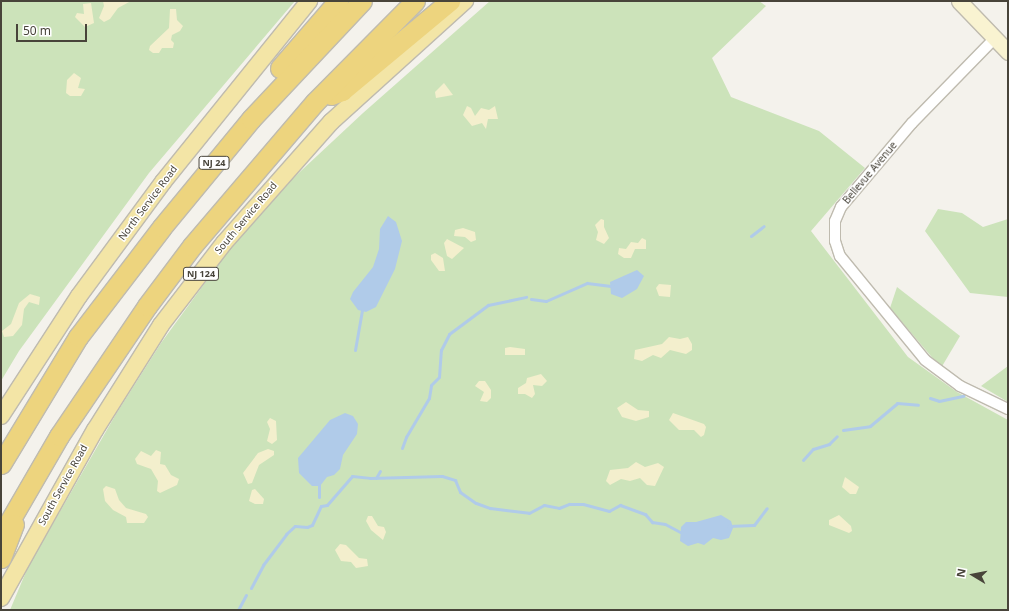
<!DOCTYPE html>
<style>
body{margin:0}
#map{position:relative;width:1009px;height:611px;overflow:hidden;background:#f4f2ec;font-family:"Noto Sans",sans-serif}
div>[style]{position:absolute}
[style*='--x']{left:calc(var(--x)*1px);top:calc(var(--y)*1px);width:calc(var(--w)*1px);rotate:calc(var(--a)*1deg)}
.green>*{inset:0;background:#cce3ba}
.sand>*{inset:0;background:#f3efcd}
.water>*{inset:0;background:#b0cbe9}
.stream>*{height:3px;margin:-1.5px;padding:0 1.5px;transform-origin:1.5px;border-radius:1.5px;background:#b0cbe9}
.roads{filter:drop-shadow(1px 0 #bfbbaf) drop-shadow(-1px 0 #bfbbaf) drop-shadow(0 1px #bfbbaf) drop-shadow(0 -1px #bfbbaf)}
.street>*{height:10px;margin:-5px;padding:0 5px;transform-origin:5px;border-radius:5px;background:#fff}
.secondary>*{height:15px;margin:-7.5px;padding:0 7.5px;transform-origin:7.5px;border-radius:7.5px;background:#f9f3d1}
.primary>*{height:16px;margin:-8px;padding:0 8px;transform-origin:8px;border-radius:8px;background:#f3e5a6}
.highway>*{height:19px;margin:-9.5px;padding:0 9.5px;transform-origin:9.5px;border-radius:9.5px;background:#edd47e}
span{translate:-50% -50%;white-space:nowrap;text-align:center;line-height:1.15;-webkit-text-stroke:3px #fff;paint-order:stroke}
.shield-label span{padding:1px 3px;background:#fff;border:1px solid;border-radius:3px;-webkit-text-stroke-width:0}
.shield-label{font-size:9px;color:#48443a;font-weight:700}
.street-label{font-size:10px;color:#48443a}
.frame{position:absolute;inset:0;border:2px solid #48443a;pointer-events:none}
.north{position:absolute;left:953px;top:555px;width:40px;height:40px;-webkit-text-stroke:3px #fff;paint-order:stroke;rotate:280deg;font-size:11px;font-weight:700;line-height:16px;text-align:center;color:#48443a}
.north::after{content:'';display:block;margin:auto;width:14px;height:18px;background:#48443a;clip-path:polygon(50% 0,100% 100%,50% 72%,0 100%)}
.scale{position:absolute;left:16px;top:24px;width:71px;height:18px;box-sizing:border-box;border:2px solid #48443a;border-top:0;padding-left:5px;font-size:12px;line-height:14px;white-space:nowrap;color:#48443a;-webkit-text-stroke:3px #fff;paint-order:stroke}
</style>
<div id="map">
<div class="green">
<i style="clip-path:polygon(1px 1px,295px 1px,149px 173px,19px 351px,1px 381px)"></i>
<i style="clip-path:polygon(490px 1px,759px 1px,766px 6px,712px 58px,731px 97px,819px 131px,865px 168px,811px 231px,908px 357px,957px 392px,1008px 420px,1008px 610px,10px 610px,28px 567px,116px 414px,161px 343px,229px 250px,288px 183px,363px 113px)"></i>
<i style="clip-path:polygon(938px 209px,962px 213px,983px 227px,1008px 219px,1008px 297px,970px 293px,925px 231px)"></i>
<i style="clip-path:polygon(897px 287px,960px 336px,941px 368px,890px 308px)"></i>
<i style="clip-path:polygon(1008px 366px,1008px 402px,981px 386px)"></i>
</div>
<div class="sand">
<i style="clip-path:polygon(103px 1px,131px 1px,118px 8px,110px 19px,104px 22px,99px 18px,104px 6px)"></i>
<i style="clip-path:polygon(91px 3px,94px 23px,85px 27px,75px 17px,77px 13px,84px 14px,83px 4px)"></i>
<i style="clip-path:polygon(170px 9px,176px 9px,177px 20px,183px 26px,180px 31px,172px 35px,171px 40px,174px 43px,173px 48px,162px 48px,159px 53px,153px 53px,149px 50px,150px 46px,169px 28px)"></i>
<i style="clip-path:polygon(74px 73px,81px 78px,78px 88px,85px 89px,81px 96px,70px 96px,66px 93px,67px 80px)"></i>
<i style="clip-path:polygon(444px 83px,453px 95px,436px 98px,435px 92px)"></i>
<i style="clip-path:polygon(467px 106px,471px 108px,475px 116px,481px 108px,489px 110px,495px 106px,498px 119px,488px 119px,486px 129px,482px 123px,472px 126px,463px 115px)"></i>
<i style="clip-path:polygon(601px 219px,604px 220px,604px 227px,609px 238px,604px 244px,596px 240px,598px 232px,595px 225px)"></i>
<i style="clip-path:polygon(463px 228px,475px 232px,476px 240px,471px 242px,465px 237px,454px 236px,455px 230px)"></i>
<i style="clip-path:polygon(642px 238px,646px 240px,646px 249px,635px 249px,631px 258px,624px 258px,618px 254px,619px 248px,626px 249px,631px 242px,638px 243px)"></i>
<i style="clip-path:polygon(447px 239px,464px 248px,452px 259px,447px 256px,444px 243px)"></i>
<i style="clip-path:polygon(435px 253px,443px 258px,445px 271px,439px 271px,431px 260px,431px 255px)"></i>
<i style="clip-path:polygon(659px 284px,671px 285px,670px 297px,659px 296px,656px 288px)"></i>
<i style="clip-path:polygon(30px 294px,40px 297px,39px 305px,29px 302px,24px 309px,22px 325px,13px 336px,4px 337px,2px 331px,11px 324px,19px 303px)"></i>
<i style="clip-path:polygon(669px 337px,680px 339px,688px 337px,692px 344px,692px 350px,686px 354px,670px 350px,661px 358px,653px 355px,642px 361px,634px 359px,635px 350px,662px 344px)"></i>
<i style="clip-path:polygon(510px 347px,525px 349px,525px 355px,505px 355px,505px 348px)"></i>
<i style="clip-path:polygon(541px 374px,547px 381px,542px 386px,533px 385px,535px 394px,532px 398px,525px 394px,518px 394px,518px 388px,526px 383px,527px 378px)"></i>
<i style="clip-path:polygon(479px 381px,485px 381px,491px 390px,491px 398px,487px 402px,480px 401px,484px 392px,475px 386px)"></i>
<i style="clip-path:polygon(626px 402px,638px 410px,649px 411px,649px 417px,636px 421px,622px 417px,617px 408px)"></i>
<i style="clip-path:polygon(673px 413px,704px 424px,706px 427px,704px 435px,701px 437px,694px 430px,679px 430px,669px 420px)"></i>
<i style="clip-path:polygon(270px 418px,276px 421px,277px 440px,272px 444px,267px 441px,270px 429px,267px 422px)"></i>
<i style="clip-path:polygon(268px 449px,274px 451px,274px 455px,259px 465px,252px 483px,248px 484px,243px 473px,258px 453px)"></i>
<i style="clip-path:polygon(156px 450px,161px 452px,160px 464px,165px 465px,171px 475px,179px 479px,177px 485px,160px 493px,157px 491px,158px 481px,151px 469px,137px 464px,135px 459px,141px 451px,151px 456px)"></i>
<i style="clip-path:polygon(636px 462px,645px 467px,658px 463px,664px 467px,655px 486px,647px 485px,640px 478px,630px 481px,621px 479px,610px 485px,606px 481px,610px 470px,628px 468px)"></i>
<i style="clip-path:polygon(845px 477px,859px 487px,856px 494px,850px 494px,842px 487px)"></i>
<i style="clip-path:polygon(106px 486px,115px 489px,119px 500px,126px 508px,146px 514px,148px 517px,144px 523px,127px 523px,126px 517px,113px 510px,105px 501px,103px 489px)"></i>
<i style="clip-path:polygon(255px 489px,264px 499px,263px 504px,255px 504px,249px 501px,252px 490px)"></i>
<i style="clip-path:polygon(839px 515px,851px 526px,852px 531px,849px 533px,829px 525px,829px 520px)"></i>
<i style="clip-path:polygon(368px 516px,372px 516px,378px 526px,384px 527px,386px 532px,383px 540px,371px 530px,366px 521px)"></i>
<i style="clip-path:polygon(340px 544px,346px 545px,359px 558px,367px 559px,368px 566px,356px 568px,351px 562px,341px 561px,335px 550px)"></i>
</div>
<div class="water">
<i style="clip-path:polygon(388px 216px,396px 222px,402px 241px,395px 269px,376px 307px,366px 312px,358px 310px,350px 299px,353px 292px,373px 267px,379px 249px,380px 229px)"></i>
<i style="clip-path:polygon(637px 270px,644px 276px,637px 289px,622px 298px,611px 294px,610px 282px)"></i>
<i style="clip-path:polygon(345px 413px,353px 416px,358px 424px,357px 434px,343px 455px,340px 469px,334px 475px,327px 477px,320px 486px,312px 486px,299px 473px,298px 458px,330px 420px)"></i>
<i style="clip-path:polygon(721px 515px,731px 521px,733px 528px,729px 538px,721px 540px,713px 538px,704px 545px,698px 543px,688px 546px,680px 541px,681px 527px,686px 522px,696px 522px)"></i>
</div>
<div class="stream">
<i style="--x:751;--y:236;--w:16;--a:-38"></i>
<i style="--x:531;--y:299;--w:15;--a:8"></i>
<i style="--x:546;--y:301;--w:45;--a:-23.7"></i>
<i style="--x:587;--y:283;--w:26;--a:7"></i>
<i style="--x:355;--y:350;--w:40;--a:-80"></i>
<i style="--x:930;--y:398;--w:9;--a:18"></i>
<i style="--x:939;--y:401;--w:25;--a:-12"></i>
<i style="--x:843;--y:430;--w:27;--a:-8"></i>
<i style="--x:870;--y:426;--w:35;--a:-40"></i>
<i style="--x:897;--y:403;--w:21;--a:5"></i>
<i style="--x:402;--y:448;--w:12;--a:-70"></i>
<i style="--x:406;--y:437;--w:45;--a:-59.5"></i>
<i style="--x:429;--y:398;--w:13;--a:-81"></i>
<i style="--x:431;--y:385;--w:11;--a:-45"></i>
<i style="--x:439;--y:377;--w:27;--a:-86"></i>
<i style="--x:441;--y:350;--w:18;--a:-63"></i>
<i style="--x:449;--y:334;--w:49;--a:-36.6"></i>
<i style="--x:488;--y:305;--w:39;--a:-12"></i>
<i style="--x:803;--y:460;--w:15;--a:-48"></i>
<i style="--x:813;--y:449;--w:17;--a:-17"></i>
<i style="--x:829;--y:444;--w:11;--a:-45"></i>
<i style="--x:376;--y:478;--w:8;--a:-60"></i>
<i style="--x:319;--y:497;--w:13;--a:-90"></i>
<i style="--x:728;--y:526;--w:26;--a:-2"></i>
<i style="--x:754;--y:525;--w:21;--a:-53"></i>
<i style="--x:251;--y:588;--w:26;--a:-62"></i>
<i style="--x:263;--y:565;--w:39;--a:-53"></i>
<i style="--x:286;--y:534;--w:12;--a:-42"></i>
<i style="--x:295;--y:526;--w:12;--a:5"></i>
<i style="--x:307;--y:527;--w:5;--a:-22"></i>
<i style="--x:312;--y:525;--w:21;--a:-65"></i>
<i style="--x:321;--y:506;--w:6;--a:-9"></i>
<i style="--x:327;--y:505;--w:38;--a:-49"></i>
<i style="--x:352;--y:476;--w:18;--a:6"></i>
<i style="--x:370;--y:478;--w:72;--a:-1.6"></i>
<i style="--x:442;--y:476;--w:14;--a:17"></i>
<i style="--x:455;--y:480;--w:13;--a:67"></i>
<i style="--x:460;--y:492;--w:19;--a:35"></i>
<i style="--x:476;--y:503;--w:15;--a:20"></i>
<i style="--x:490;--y:508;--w:39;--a:7"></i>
<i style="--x:529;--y:513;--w:17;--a:-28"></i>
<i style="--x:544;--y:505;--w:15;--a:11"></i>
<i style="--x:559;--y:508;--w:11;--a:-22"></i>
<i style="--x:569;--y:504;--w:14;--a:0"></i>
<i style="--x:583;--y:504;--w:27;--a:15"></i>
<i style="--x:609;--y:511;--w:13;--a:-29"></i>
<i style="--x:620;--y:505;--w:27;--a:20"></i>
<i style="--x:645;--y:514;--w:11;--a:49"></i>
<i style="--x:652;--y:522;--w:13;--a:9"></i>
<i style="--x:665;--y:524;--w:17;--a:28"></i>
<i style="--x:238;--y:610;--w:17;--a:-62"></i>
</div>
<div class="roads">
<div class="street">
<i style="--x:995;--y:38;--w:119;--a:134.3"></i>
<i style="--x:912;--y:123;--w:110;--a:130.2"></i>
<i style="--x:841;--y:207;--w:15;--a:113"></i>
<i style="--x:835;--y:221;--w:20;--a:90"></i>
<i style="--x:835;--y:241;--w:16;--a:72"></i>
<i style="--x:840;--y:256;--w:134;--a:50.7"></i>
<i style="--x:925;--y:360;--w:44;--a:36.6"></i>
<i style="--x:960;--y:386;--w:53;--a:25.6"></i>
</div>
<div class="secondary">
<i style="--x:959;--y:1;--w:71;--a:46.1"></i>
</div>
<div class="primary">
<i style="--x:1;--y:416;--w:143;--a:-57"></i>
<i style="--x:79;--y:296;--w:142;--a:-53.6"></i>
<i style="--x:163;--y:182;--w:233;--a:-51.1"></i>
<i style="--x:1;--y:598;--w:193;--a:-60.8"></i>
<i style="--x:95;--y:430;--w:124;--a:-57.8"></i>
<i style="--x:161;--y:325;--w:103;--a:-52.5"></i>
<i style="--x:224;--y:243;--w:162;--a:-48.5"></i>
<i style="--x:331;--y:122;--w:181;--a:-42.1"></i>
</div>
<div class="highway">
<i style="--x:280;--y:68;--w:89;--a:-49.1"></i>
<i style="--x:331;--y:95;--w:12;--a:-20"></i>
<i style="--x:342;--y:91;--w:141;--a:-39.8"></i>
<i style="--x:1;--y:464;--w:149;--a:-58.8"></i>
<i style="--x:78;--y:337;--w:138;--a:-52.6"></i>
<i style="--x:162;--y:227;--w:140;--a:-50.5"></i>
<i style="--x:251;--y:119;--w:162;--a:-46.8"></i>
<i style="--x:1;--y:536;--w:116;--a:-59.9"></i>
<i style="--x:59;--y:436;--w:157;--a:-55.9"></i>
<i style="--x:147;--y:306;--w:75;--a:-53.1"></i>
<i style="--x:192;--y:246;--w:189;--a:-49.5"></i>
<i style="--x:315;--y:102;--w:142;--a:-45.3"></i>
<i style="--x:1;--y:558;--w:36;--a:-69"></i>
</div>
</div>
<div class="shield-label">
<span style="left:214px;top:163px">NJ 24</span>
<span style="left:201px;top:274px">NJ 124</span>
</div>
<div class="street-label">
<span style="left:870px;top:173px;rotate:-50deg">Bellevue Avenue</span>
<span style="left:148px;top:203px;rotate:-53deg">North Service Road</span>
<span style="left:246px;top:218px;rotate:-50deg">South Service Road</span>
<span style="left:63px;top:485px;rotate:-61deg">South Service Road</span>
</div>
<div class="frame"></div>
<div class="north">N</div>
<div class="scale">50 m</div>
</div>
